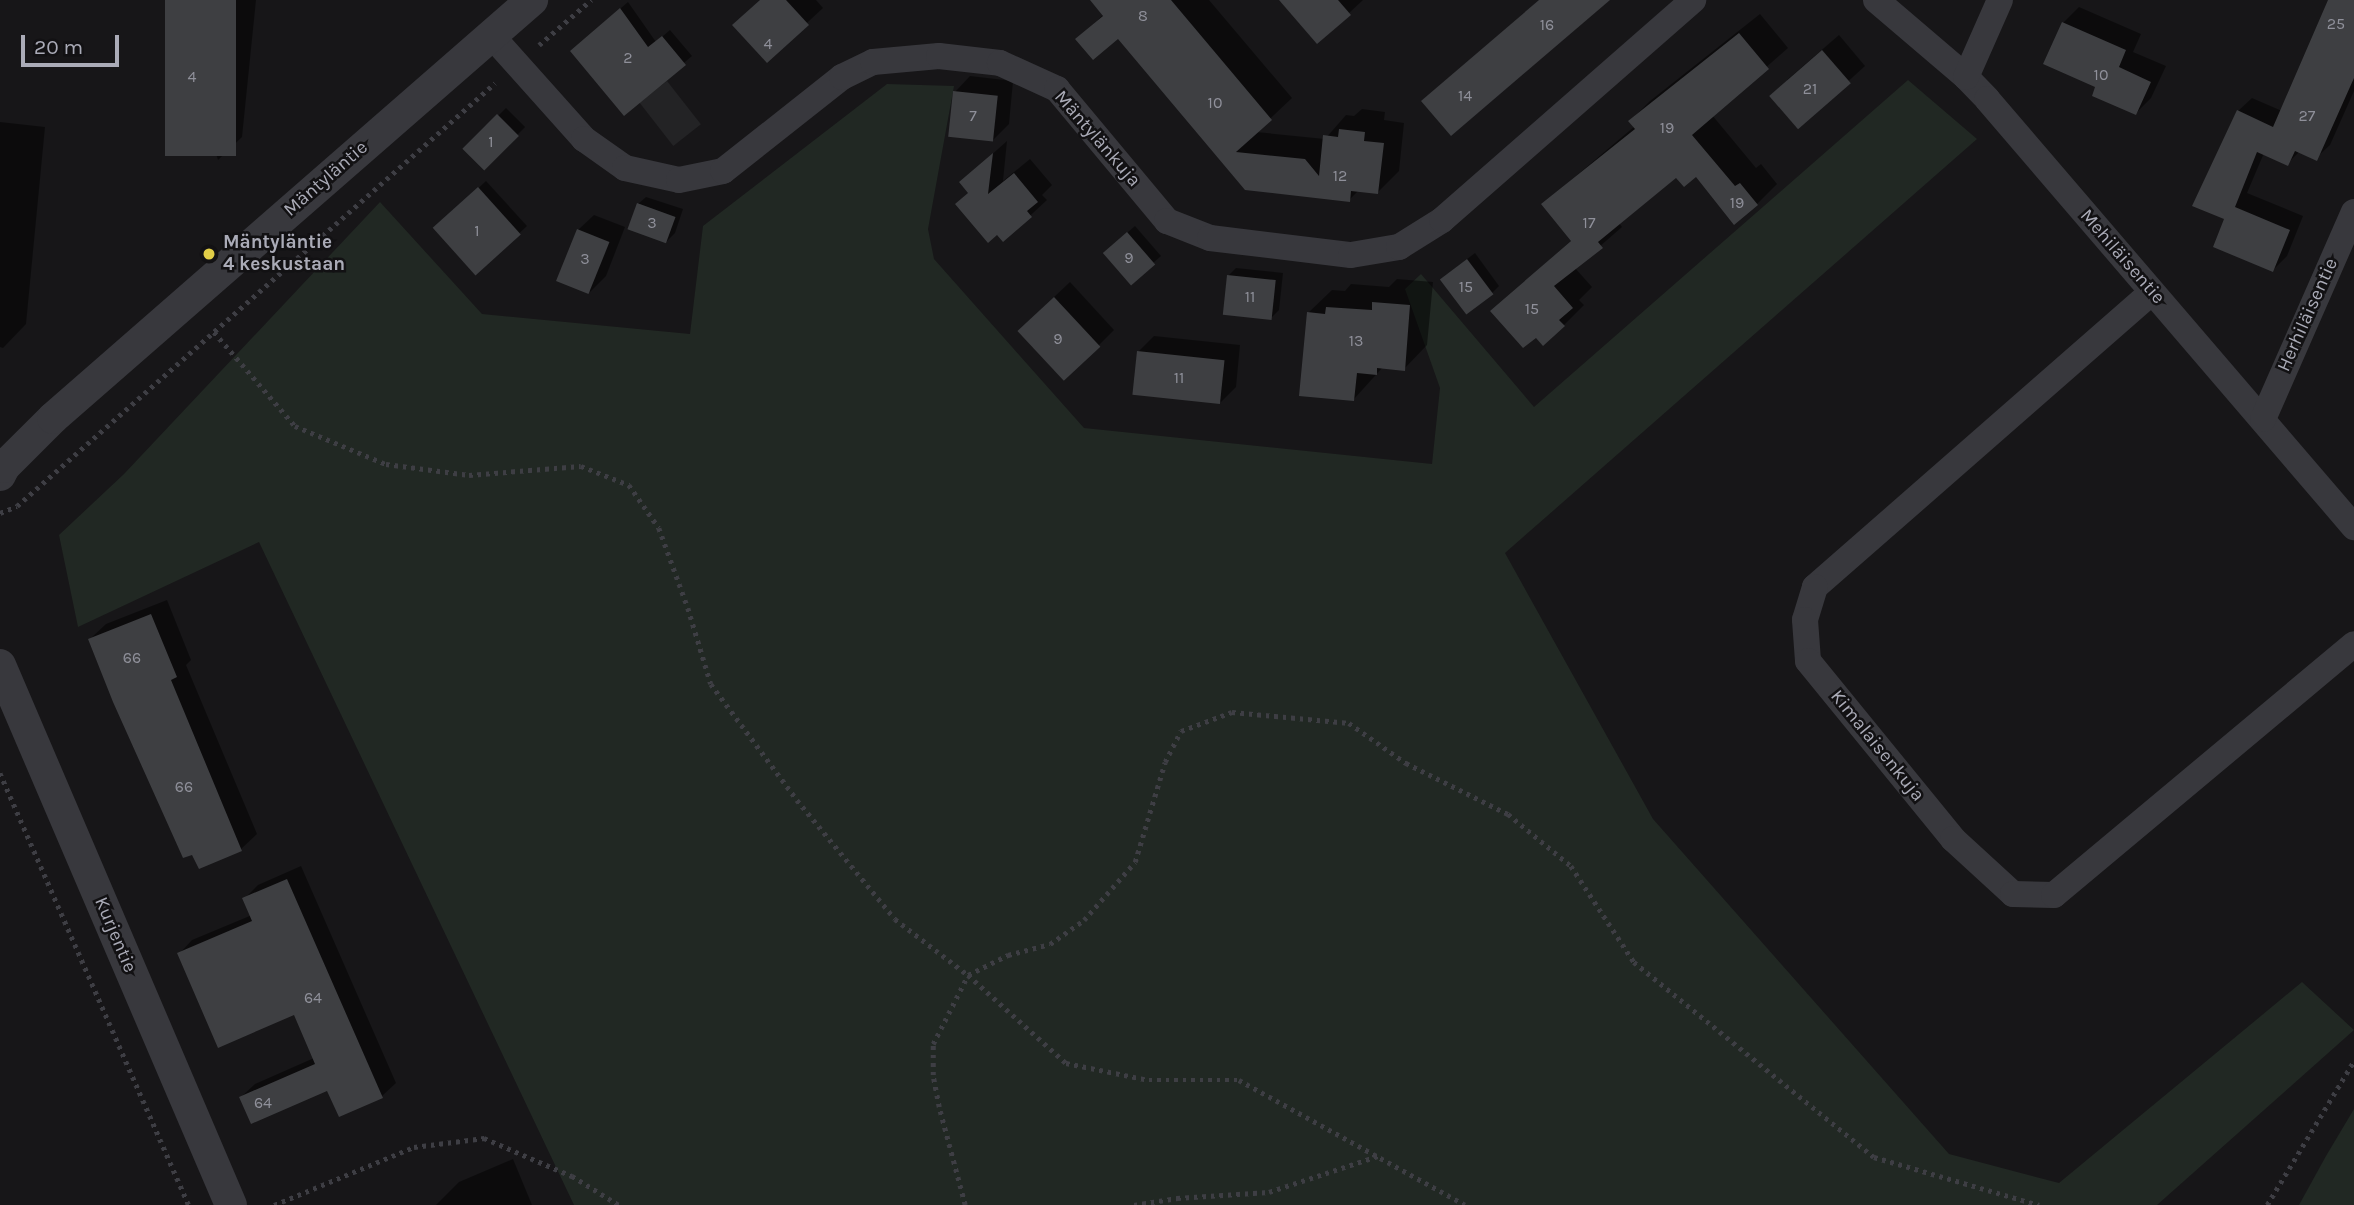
<!DOCTYPE html>
<meta charset="utf-8">
<style>
body{margin:0}
#map{position:relative;width:2354px;height:1205px;overflow:hidden;background:#171618;font-family:Karla,sans-serif}
div>[style]{position:absolute}
[style*='--x']{left:calc(var(--x)*1px);top:calc(var(--y)*1px);width:calc(var(--w)*1px);rotate:calc(var(--a)*1deg)}
.built>*{inset:0;background:#232325;transform-origin:0 0}
.green>*{inset:0;background:#212823}
.shadow>*{inset:0;background:#0007;transform-origin:0 0}
.building>*{inset:0;background:#3e3f42;transform-origin:0 0}
.path>*{height:4.5px;margin-top:-2.25px;transform-origin:0;background:repeating-linear-gradient(90deg,#3e3e44 0 3.5px,transparent 0 8.5px)}
.minor>*{height:26px;margin:-13px;padding:0 13px;transform-origin:13px;border-radius:13px;background:#38383d}
.tertiary>*{height:32px;margin:-16px;padding:0 16px;transform-origin:16px;border-radius:16px;background:#38383d}
.dots>*{width:19px;height:19px;translate:-50% -50%;box-sizing:border-box;border:4px solid #121113;border-radius:50%}
span{translate:-50% -50%;white-space:nowrap;text-align:center;line-height:1.15;-webkit-text-stroke:5px #121113;paint-order:stroke}
.number-label{font-size:16px;color:#8f909a}
.number-label span{-webkit-text-stroke-width:0}
.street-label{font-size:19px;color:#aaabb7}
.poi-label{font-size:19px;color:#aaabb7;font-weight:700}
.left{translate:0 -50%;text-align:left}
.scale{position:absolute;left:21px;top:35px;width:98px;height:32px;box-sizing:border-box;border:4px solid #aaabb7;border-top:0;padding-left:9px;font-size:21px;line-height:24px;white-space:nowrap;color:#aaabb7;-webkit-text-stroke:5px #121113;paint-order:stroke}
</style>
<div id="map">
<div class="built">
<i style="left:667px;top:81px;width:55px;height:35px;rotate:52deg"></i>
</div>
<div class="green">
<i style="clip-path:polygon(1908px 80px,1977px 139px,1505px 553px,1653px 819px,1949px 1154px,2059px 1183px,2302px 982px,2354px 1030px,2157px 1205px,574px 1205px,259px 542px,78px 627px,59px 535px,124px 474px,380px 202px,482px 314px,690px 334px,703px 226px,887px 84px,954px 86px,928px 229px,934px 259px,1084px 428px,1432px 464px,1440px 388px,1405px 289px,1421px 274px,1534px 407px)"></i>
<i style="clip-path:polygon(2354px 1109px,2354px 1205px,2299px 1205px,2326px 1156px)"></i>
</div>
<div class="shadow">
<i style="clip-path:polygon(167px 0,256px 0,242px 137px,218px 160px)"></i>
<i style="clip-path:polygon(762px 0,816px 0,823px 8px,767px 60px)"></i>
<i style="clip-path:polygon(1109px 0,1209px 0,1292px 98px,1256px 132px,1325px 139px,1346px 115px,1354px 116px,1362px 109px,1385px 112px,1384px 120px,1404px 123px,1399px 171px,1378px 192px,1359px 190px,1349px 200px,1246px 188px,1118px 36px,1078px 39px,1104px 14px)"></i>
<i style="clip-path:polygon(1281px 0,1363px 0,1318px 42px)"></i>
<i style="clip-path:polygon(2330px 0,2354px 0,2354px 91px,2330px 145px,2316px 158px,2300px 151px,2287px 164px,2264px 153px,2247px 193px,2303px 216px,2287px 256px,2273px 270px,2226px 218px,2238px 111px,2252px 98px,2282px 111px)"></i>
<i style="clip-path:polygon(628px 2px,656px 42px,670px 30px,692px 56px,624px 114px,579px 44px)"></i>
<i style="clip-path:polygon(2079px 7px,2141px 34px,2133px 52px,2166px 66px,2151px 98px,2136px 113px,2098px 86px,2063px 23px)"></i>
<i style="clip-path:polygon(1760px 14px,1788px 48px,1712px 115px,1756px 168px,1761px 164px,1777px 184px,1757px 204px,1696px 174px,1677px 176px,1619px 223px,1622px 227px,1575px 268px,1592px 287px,1579px 300px,1584px 305px,1564px 325px,1536px 335px,1492px 311px,1572px 240px,1543px 204px,1635px 126px,1630px 121px,1650px 101px)"></i>
<i style="clip-path:polygon(1839px 35px,1865px 66px,1798px 127px,1787px 80px)"></i>
<i style="clip-path:polygon(970px 76px,1013px 81px,1009px 124px,993px 140px,955px 92px)"></i>
<i style="left:506px;top:108px;width:27px;height:57px;rotate:45deg"></i>
<i style="clip-path:polygon(0 122px,45px 127px,26px 324px,3px 348px,0 347px)"></i>
<i style="clip-path:polygon(1007px 141px,1003px 181px,1030px 159px,1052px 185px,1042px 195px,1047px 200px,1004px 240px,961px 182px)"></i>
<i style="clip-path:polygon(486px 181px,527px 226px,477px 273px,443px 221px)"></i>
<i style="clip-path:polygon(646px 197px,683px 209px,675px 233px,667px 241px,638px 204px)"></i>
<i style="clip-path:polygon(594px 215px,625px 227px,606px 276px,590px 292px,578px 230px)"></i>
<i style="clip-path:polygon(1135px 226px,1161px 256px,1153px 263px,1113px 245px)"></i>
<i style="clip-path:polygon(1475px 253px,1499px 286px,1492px 293px,1454px 269px)"></i>
<i style="clip-path:polygon(1236px 268px,1283px 273px,1279px 310px,1272px 317px,1228px 276px)"></i>
<i style="clip-path:polygon(1397px 279px,1433px 282px,1427px 345px,1404px 369px,1383px 367px,1354px 399px,1308px 313px,1332px 290px,1345px 291px,1351px 284px,1389px 287px)"></i>
<i style="clip-path:polygon(1070px 282px,1114px 330px,1098px 346px,1035px 315px)"></i>
<i style="clip-path:polygon(1154px 336px,1240px 345px,1236px 387px,1221px 402px,1138px 352px)"></i>
<i style="clip-path:polygon(167px 600px,191px 660px,186px 665px,257px 834px,241px 849px,200px 867px,90px 639px,106px 624px)"></i>
<i style="clip-path:polygon(301px 866px,396px 1083px,382px 1096px,328px 1089px,241px 1097px,255px 1084px,314px 1058px,294px 1013px,179px 954px,192px 940px,252px 915px,244px 899px,258px 885px)"></i>
<i style="clip-path:polygon(513px 1159px,532px 1205px,436px 1205px,459px 1182px)"></i>
</div>
<div class="building">
<i style="left:165px;top:0;width:71px;height:156px"></i>
<i style="clip-path:polygon(760px 0,786px 0,809px 25px,767px 63px,732px 25px)"></i>
<i style="clip-path:polygon(1090px 0,1171px 0,1272px 120px,1236px 152px,1305px 159px,1319px 176px,1323px 135px,1338px 137px,1339px 129px,1365px 132px,1364px 141px,1384px 143px,1378px 194px,1351px 191px,1350px 202px,1245px 190px,1118px 39px,1093px 60px,1075px 39px,1103px 16px)"></i>
<i style="clip-path:polygon(1279px 0,1338px 0,1351px 15px,1317px 44px)"></i>
<i style="clip-path:polygon(1539px 0,1610px 0,1451px 136px,1421px 101px)"></i>
<i style="clip-path:polygon(2328px 0,2354px 0,2354px 78px,2317px 161px,2295px 151px,2288px 166px,2257px 152px,2235px 207px,2290px 230px,2273px 272px,2213px 247px,2224px 219px,2192px 206px,2237px 110px,2273px 127px)"></i>
<i style="clip-path:polygon(620px 8px,648px 47px,662px 36px,686px 65px,624px 116px,570px 51px)"></i>
<i style="clip-path:polygon(2062px 22px,2126px 50px,2119px 67px,2151px 82px,2136px 115px,2092px 96px,2095px 87px,2043px 64px)"></i>
<i style="clip-path:polygon(1739px 33px,1769px 69px,1692px 135px,1735px 186px,1740px 183px,1758px 205px,1734px 225px,1696px 177px,1684px 187px,1676px 178px,1598px 242px,1603px 248px,1554px 286px,1573px 308px,1559px 320px,1565px 326px,1543px 346px,1536px 338px,1523px 348px,1490px 311px,1571px 241px,1541px 204px,1635px 129px,1628px 121px)"></i>
<i style="left:1822px;top:50px;width:44px;height:70px;rotate:49deg"></i>
<i style="left:953px;top:91px;width:45px;height:46px;rotate:6deg"></i>
<i style="left:497px;top:114px;width:31px;height:49px;rotate:45deg"></i>
<i style="clip-path:polygon(993px 153px,988px 194px,1014px 173px,1038px 202px,1027px 211px,1032px 217px,1003px 242px,997px 235px,988px 243px,955px 204px,968px 193px,959px 182px)"></i>
<i style="left:478px;top:187px;width:64px;height:61px;rotate:48deg"></i>
<i style="left:637px;top:203px;width:41px;height:28px;rotate:20deg"></i>
<i style="left:577px;top:229px;width:35px;height:56px;rotate:22deg"></i>
<i style="left:1127px;top:232px;width:43px;height:32px;rotate:49deg"></i>
<i style="left:1467px;top:259px;width:44px;height:34px;rotate:53deg"></i>
<i style="left:1227px;top:275px;width:49px;height:40px;rotate:6deg"></i>
<i style="left:1054px;top:297px;width:68px;height:50px;rotate:47deg"></i>
<i style="clip-path:polygon(1372px 302px,1410px 305px,1405px 371px,1377px 368px,1377px 375px,1357px 373px,1354px 401px,1299px 396px,1307px 312px,1325px 314px,1326px 307px,1372px 310px)"></i>
<i style="left:1137px;top:351px;width:88px;height:44px;rotate:6deg"></i>
<i style="clip-path:polygon(151px 614px,177px 677px,171px 680px,242px 851px,199px 869px,192px 855px,183px 858px,113px 702px,88px 639px)"></i>
<i style="clip-path:polygon(287px 879px,383px 1098px,339px 1117px,327px 1091px,251px 1124px,239px 1097px,315px 1064px,294px 1015px,218px 1048px,177px 953px,252px 921px,242px 898px)"></i>
</div>
<div class="path">
<i style="--x:539;--y:45;--w:69;--a:-40.9"></i>
<i style="--x:214;--y:332;--w:124;--a:49.2"></i>
<i style="--x:295;--y:426;--w:99;--a:22.7"></i>
<i style="--x:386;--y:464;--w:84;--a:7.5"></i>
<i style="--x:469;--y:475;--w:112;--a:-4.6"></i>
<i style="--x:581;--y:466;--w:52;--a:21.6"></i>
<i style="--x:629;--y:485;--w:52;--a:55.1"></i>
<i style="--x:659;--y:528;--w:85;--a:70.1"></i>
<i style="--x:688;--y:608;--w:79;--a:73.2"></i>
<i style="--x:711;--y:684;--w:144;--a:53.4"></i>
<i style="--x:797;--y:800;--w:154;--a:50.5"></i>
<i style="--x:895;--y:919;--w:92;--a:37.5"></i>
<i style="--x:968;--y:975;--w:132;--a:41.9"></i>
<i style="--x:1066;--y:1063;--w:85;--a:11.6"></i>
<i style="--x:1149;--y:1080;--w:90;--a:0"></i>
<i style="--x:1239;--y:1080;--w:258;--a:28.9"></i>
<i style="--x:0;--y:513;--w:18;--a:-22"></i>
<i style="--x:17;--y:506;--w:638;--a:-41.51"></i>
<i style="--x:0;--y:773;--w:472;--a:66.4"></i>
<i style="--x:274;--y:1205;--w:152;--a:-22.5"></i>
<i style="--x:414;--y:1147;--w:71;--a:-7.3"></i>
<i style="--x:484;--y:1138;--w:96;--a:23.4"></i>
<i style="--x:572;--y:1176;--w:55;--a:31.7"></i>
<i style="--x:965;--y:1205;--w:101;--a:-104.9"></i>
<i style="--x:939;--y:1107;--w:33;--a:-101"></i>
<i style="--x:933;--y:1075;--w:31;--a:-90"></i>
<i style="--x:933;--y:1044;--w:77;--a:-63.1"></i>
<i style="--x:968;--y:975;--w:45;--a:-26.6"></i>
<i style="--x:1008;--y:955;--w:43;--a:-14.7"></i>
<i style="--x:1050;--y:944;--w:42;--a:-35.2"></i>
<i style="--x:1084;--y:920;--w:77;--a:-48.7"></i>
<i style="--x:1135;--y:862;--w:104;--a:-73.3"></i>
<i style="--x:1165;--y:762;--w:35;--a:-63"></i>
<i style="--x:1181;--y:731;--w:54;--a:-20.4"></i>
<i style="--x:1232;--y:712;--w:118;--a:5.4"></i>
<i style="--x:1349;--y:723;--w:70;--a:35.1"></i>
<i style="--x:1406;--y:763;--w:114;--a:26.6"></i>
<i style="--x:1508;--y:814;--w:82;--a:39.5"></i>
<i style="--x:1571;--y:866;--w:115;--a:56.7"></i>
<i style="--x:1634;--y:962;--w:309;--a:39.1"></i>
<i style="--x:1874;--y:1157;--w:172;--a:16.2"></i>
<i style="--x:1134;--y:1205;--w:44;--a:-9.2"></i>
<i style="--x:1177;--y:1198;--w:92;--a:-3.7"></i>
<i style="--x:1269;--y:1192;--w:115;--a:-18.3"></i>
<i style="--x:2267;--y:1205;--w:168;--a:-58.9"></i>
</div>
<div class="minor">
<i style="--x:1876;--y:0;--w:118;--a:40.5"></i>
<i style="--x:1966;--y:77;--w:30;--a:46"></i>
<i style="--x:1987;--y:99;--w:564;--a:49.39"></i>
<i style="--x:491;--y:35;--w:140;--a:48.2"></i>
<i style="--x:584;--y:139;--w:50;--a:35.3"></i>
<i style="--x:625;--y:168;--w:55;--a:12.5"></i>
<i style="--x:679;--y:180;--w:45;--a:-11.6"></i>
<i style="--x:723;--y:171;--w:152;--a:-38.3"></i>
<i style="--x:842;--y:77;--w:34;--a:-26"></i>
<i style="--x:873;--y:62;--w:66;--a:-5.2"></i>
<i style="--x:939;--y:56;--w:61;--a:6.5"></i>
<i style="--x:1000;--y:63;--w:63;--a:24.5"></i>
<i style="--x:1057;--y:89;--w:172;--a:50.2"></i>
<i style="--x:1167;--y:221;--w:46;--a:21.6"></i>
<i style="--x:1210;--y:238;--w:142;--a:6.9"></i>
<i style="--x:1351;--y:255;--w:49;--a:-9.5"></i>
<i style="--x:1399;--y:247;--w:51;--a:-32.1"></i>
<i style="--x:1442;--y:220;--w:334;--a:-41.2"></i>
<i style="--x:1966;--y:77;--w:84;--a:-66.2"></i>
<i style="--x:2152;--y:292;--w:448;--a:138.8"></i>
<i style="--x:1815;--y:587;--w:34;--a:107"></i>
<i style="--x:1805;--y:620;--w:41;--a:85.8"></i>
<i style="--x:1808;--y:661;--w:230;--a:50.8"></i>
<i style="--x:1953;--y:839;--w:81;--a:42.5"></i>
<i style="--x:2013;--y:894;--w:41;--a:1.4"></i>
<i style="--x:2054;--y:895;--w:391;--a:-39.9"></i>
<i style="--x:2263;--y:419;--w:226;--a:-66.3"></i>
</div>
<div class="tertiary">
<i style="--x:0;--y:475;--w:9;--a:-63"></i>
<i style="--x:4;--y:467;--w:69;--a:-45"></i>
<i style="--x:53;--y:418;--w:636;--a:-41.11"></i>
<i style="--x:0;--y:665;--w:587;--a:66.84"></i>
</div>
<div class="dots">
<i style="left:209px;top:254px;background:#e0cd47"></i>
</div>
<div class="number-label">
<span style="left:1143px;top:16px">8</span>
<span style="left:2336px;top:24px">25</span>
<span style="left:1547px;top:25px">16</span>
<span style="left:768px;top:44px">4</span>
<span style="left:628px;top:58px">2</span>
<span style="left:2101px;top:75px">10</span>
<span style="left:192px;top:77px">4</span>
<span style="left:1810px;top:89px">21</span>
<span style="left:1465px;top:96px">14</span>
<span style="left:1215px;top:103px">10</span>
<span style="left:973px;top:116px">7</span>
<span style="left:2307px;top:116px">27</span>
<span style="left:1667px;top:128px">19</span>
<span style="left:491px;top:142px">1</span>
<span style="left:1340px;top:176px">12</span>
<span style="left:1737px;top:203px">19</span>
<span style="left:652px;top:223px">3</span>
<span style="left:1589px;top:223px">17</span>
<span style="left:477px;top:231px">1</span>
<span style="left:1129px;top:258px">9</span>
<span style="left:585px;top:259px">3</span>
<span style="left:1466px;top:287px">15</span>
<span style="left:1250px;top:297px">11</span>
<span style="left:1532px;top:309px">15</span>
<span style="left:1058px;top:339px">9</span>
<span style="left:1356px;top:341px">13</span>
<span style="left:1179px;top:378px">11</span>
<span style="left:132px;top:658px">66</span>
<span style="left:184px;top:787px">66</span>
<span style="left:313px;top:998px">64</span>
<span style="left:263px;top:1103px">64</span>
</div>
<div class="street-label">
<span style="left:1097px;top:139px;rotate:49deg">Mäntylänkuja</span>
<span style="left:326px;top:179px;rotate:-41deg">Mäntyläntie</span>
<span style="left:2122px;top:257px;rotate:49deg">Mehiläisentie</span>
<span style="left:2308px;top:315px;rotate:-66deg">Herhiläisentie</span>
<span style="left:1877px;top:746px;rotate:51deg">Kimalaisenkuja</span>
<span style="left:115px;top:935px;rotate:67deg">Kurjentie</span>
</div>
<div class="poi-label">
<span class="left" style="left:223px;top:254px">Mäntyläntie<br>4 keskustaan</span>
</div>
<div class="scale">20 m</div>
</div>
